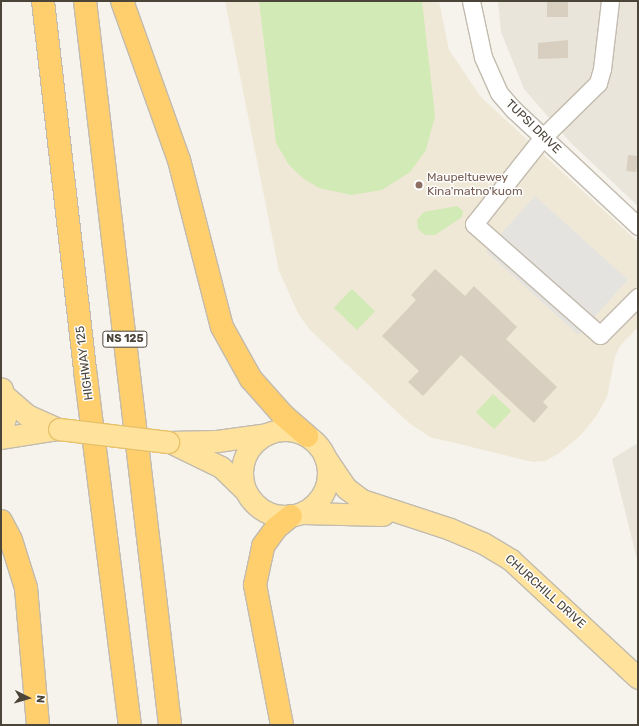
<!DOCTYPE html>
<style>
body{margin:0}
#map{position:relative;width:639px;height:726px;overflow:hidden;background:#f6f3ec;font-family:Rubik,sans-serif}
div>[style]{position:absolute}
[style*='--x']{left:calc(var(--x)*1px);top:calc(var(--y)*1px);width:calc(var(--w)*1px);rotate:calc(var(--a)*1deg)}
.residential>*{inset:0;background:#eae5da}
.education>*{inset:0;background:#efe8d6}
.green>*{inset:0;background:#d2eab5;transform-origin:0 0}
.parking>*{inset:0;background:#e5e3e0;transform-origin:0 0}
.building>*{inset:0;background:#d8cfc1;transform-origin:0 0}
.roads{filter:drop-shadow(1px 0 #c2bbae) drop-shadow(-1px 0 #c2bbae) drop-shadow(0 1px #c2bbae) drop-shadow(0 -1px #c2bbae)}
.minor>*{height:17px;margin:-8.5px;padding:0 8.5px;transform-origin:8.5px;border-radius:8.5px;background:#fff}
.major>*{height:21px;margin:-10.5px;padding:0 10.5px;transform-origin:10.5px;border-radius:10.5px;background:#ffe39c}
.major>.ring{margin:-10.5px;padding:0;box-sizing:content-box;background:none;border:21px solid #ffe39c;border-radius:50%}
.highway>*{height:22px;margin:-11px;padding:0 11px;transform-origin:11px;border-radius:11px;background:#ffcf6e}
.bridges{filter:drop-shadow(1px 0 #e6c16a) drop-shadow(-1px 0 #e6c16a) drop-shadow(0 1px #e6c16a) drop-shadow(0 -1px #e6c16a)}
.major-bridge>*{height:21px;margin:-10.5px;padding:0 10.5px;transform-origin:10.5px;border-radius:10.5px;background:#ffe39c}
.dots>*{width:11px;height:11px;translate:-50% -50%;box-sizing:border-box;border:2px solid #fff;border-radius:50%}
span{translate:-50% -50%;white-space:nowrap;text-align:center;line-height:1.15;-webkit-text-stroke:3px #fff;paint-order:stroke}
.shield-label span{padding:1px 3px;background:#fff;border:1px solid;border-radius:3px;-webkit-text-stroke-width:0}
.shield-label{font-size:11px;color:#4b4439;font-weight:700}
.street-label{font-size:12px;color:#4b4439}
.education-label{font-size:12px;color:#785e54}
.left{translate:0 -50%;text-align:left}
.frame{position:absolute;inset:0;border:2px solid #4b4439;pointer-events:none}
.north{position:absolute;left:8px;top:678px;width:40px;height:40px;-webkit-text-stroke:3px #fff;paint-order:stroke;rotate:95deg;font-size:11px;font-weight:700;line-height:16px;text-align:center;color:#4b4439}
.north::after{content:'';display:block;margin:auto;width:14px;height:18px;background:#4b4439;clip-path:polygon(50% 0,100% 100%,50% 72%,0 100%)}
</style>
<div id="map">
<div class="residential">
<i style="clip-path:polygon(498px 1px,638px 1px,638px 206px,571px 143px,524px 89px,501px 32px)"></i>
<i style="clip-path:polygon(638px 443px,638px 563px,612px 459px)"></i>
</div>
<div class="education">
<i style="clip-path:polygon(225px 1px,439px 1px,449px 50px,481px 97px,638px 242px,638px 327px,620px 346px,615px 357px,607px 397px,597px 415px,581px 435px,558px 454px,545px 461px,533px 462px,430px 437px,409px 423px,310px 330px,299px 315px,279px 271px)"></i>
</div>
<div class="green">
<i style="clip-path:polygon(259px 1px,422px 1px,435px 116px,426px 150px,410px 172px,382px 190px,351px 195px,319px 188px,304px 179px,289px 165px,276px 143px)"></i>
<i style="clip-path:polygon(457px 206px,463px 211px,462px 217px,435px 235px,425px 235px,418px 229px,417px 220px,424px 212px)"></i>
<i style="left:352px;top:289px;width:32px;height:26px;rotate:44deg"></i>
<i style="left:493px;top:394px;width:25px;height:25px;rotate:43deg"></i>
</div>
<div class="parking">
<i style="left:535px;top:196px;width:125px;height:74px;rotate:42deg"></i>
</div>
<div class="building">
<i style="left:547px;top:1px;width:21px;height:16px"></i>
<i style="clip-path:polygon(568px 40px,568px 58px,538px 59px,538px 43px)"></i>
<i style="left:628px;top:155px;width:10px;height:16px;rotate:6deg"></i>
<i style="clip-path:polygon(435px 269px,465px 296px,474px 286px,517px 327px,506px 339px,557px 387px,543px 402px,548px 407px,534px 423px,461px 355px,423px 396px,408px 382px,419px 371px,382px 336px,416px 300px,411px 295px)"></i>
</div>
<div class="roads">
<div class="minor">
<i style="--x:471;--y:1;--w:57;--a:77.9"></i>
<i style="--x:483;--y:57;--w:39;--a:66"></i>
<i style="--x:499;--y:93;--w:23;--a:49"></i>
<i style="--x:514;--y:110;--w:170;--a:43.1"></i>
<i style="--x:610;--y:1;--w:68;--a:96.7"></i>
<i style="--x:602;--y:69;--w:15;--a:106"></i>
<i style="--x:598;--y:83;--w:77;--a:135.5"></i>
<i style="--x:543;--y:137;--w:111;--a:128.4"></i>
<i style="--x:474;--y:224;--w:168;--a:41.4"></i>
<i style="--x:600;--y:335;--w:54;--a:-45"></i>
</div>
<div class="major">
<i style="--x:5;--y:396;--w:29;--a:41"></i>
<i style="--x:27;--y:415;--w:35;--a:24"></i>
<i class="ring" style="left:242px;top:430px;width:65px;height:65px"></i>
<i style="--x:1;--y:433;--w:23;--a:-75"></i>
<i style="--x:7;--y:411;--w:23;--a:-103"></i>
<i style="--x:1;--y:438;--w:58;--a:-9"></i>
<i style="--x:168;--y:442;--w:49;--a:-1.2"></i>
<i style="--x:217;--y:441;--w:50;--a:-8"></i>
<i style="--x:174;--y:444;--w:52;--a:26.1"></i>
<i style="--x:221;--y:467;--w:33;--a:44"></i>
<i style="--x:325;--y:457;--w:37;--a:56"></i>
<i style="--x:346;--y:488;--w:20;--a:37"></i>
<i style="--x:362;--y:500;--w:93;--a:18.2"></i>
<i style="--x:450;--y:529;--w:36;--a:23"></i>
<i style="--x:483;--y:543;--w:33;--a:31"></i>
<i style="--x:511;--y:560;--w:173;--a:42.9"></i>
<i style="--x:303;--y:513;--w:80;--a:1.4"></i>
</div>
<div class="highway">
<i style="--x:43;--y:1;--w:371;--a:83.5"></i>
<i style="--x:85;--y:370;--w:358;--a:82.8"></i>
<i style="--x:85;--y:1;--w:729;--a:83.3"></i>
<i style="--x:122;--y:1;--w:169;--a:70.3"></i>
<i style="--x:179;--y:160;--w:172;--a:75.6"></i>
<i style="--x:222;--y:327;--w:60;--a:60.9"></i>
<i style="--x:251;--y:379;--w:48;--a:48.4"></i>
<i style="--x:283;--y:415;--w:32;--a:41"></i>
<i style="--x:1;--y:521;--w:21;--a:62"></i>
<i style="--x:11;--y:540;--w:50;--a:72.6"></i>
<i style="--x:26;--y:588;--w:138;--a:85"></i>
<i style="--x:282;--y:725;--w:143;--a:-100.9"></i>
<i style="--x:255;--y:585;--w:40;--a:-78"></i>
<i style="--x:263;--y:546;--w:22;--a:-54"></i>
<i style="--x:276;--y:528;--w:19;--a:-39"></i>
</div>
</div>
<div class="bridges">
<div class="major-bridge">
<i style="--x:59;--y:429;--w:110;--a:6.8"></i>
</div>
</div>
<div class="dots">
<i style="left:419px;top:185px;background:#8d6e63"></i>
</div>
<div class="shield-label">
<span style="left:125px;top:339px">NS 125</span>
</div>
<div class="street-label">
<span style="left:533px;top:127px;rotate:44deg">TUPSI DRIVE</span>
<span style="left:85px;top:363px;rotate:-97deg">HIGHWAY 125</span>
<span style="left:545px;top:592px;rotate:42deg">CHURCHILL DRIVE</span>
</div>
<div class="education-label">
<span class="left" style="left:427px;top:185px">Maupeltuewey<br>Kina'matno'kuom</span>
</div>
<div class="frame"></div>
<div class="north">N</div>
</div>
